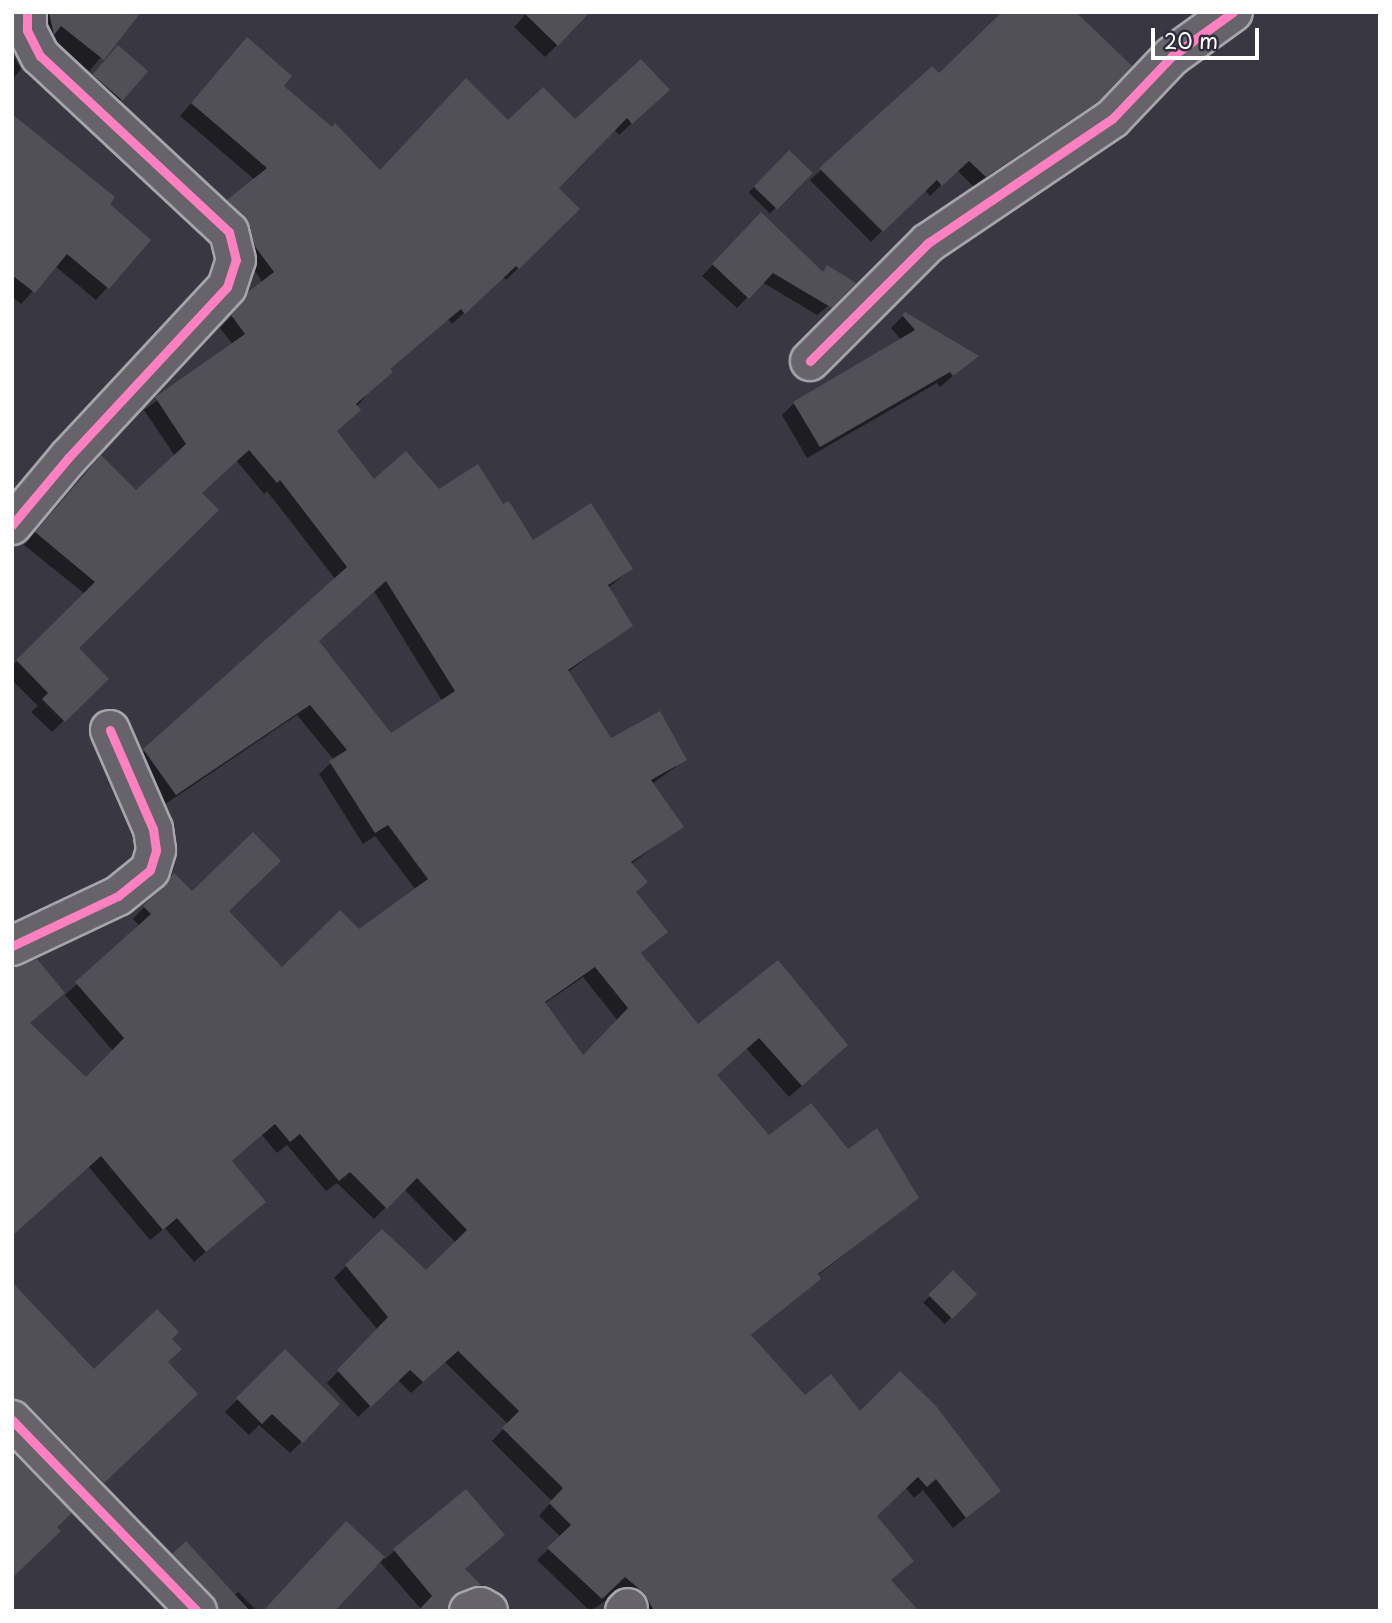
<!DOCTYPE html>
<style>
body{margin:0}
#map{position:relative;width:1392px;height:1623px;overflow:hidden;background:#393741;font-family:"Playpen Sans",sans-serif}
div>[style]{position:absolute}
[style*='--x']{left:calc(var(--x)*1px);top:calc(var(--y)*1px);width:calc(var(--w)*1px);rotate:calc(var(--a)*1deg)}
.shadow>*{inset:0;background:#0007;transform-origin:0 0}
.building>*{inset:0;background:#515056;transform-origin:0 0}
.roads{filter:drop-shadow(2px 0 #a6a5aa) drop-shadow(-2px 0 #a6a5aa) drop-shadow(0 2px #a6a5aa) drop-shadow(0 -2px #a6a5aa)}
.minor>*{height:38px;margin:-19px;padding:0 19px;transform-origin:19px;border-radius:19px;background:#66646a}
.cycleway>*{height:9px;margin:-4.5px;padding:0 4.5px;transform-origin:4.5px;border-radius:4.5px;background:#ff80c0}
span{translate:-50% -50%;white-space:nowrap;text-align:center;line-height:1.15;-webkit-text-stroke:6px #2f2a3d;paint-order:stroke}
.frame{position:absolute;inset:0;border:14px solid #fff;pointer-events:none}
.scale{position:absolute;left:1151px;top:28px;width:108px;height:32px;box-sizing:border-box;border:4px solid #fff;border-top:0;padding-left:9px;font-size:21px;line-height:24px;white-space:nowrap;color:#fff;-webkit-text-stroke:5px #2f2a3d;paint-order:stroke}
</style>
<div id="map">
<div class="shadow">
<i style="clip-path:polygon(43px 12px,139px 12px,86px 75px,33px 32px)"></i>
<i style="clip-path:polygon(528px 12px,557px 45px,545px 57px,514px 27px)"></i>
<i style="clip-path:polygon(1026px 12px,1076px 12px,1130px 66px,1085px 113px,974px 187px,957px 170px,930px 196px,924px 189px,871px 242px,810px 180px,932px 68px,939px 76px)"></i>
<i style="clip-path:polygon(evenodd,247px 39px,281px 87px,379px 172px,508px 122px,575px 122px,655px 102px,619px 135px,614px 129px,557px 188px,578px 209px,506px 280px,503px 277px,452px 324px,448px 319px,388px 370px,335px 432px,374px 482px,502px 507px,533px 543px,631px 569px,608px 588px,631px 625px,568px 672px,611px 741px,685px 760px,652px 784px,681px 827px,631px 864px,635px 893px,666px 932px,640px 954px,698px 1027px,777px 962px,834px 1057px,789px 1097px,746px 1048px,715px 1076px,769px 1137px,847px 1152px,917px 1197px,817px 1276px,807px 1290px,750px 1336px,805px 1398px,860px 1414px,998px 1491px,953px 1528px,923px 1490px,914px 1498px,905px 1487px,875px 1516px,889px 1581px,916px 1611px,636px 1611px,631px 1604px,610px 1598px,590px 1611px,537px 1560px,561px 1537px,539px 1516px,552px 1501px,492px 1441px,508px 1424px,445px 1362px,411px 1393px,398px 1380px,358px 1417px,327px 1383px,378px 1330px,334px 1278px,382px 1231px,426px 1272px,456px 1243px,404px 1189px,374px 1219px,337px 1183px,326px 1191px,287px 1145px,277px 1153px,262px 1135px,231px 1162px,264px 1202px,194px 1262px,165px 1228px,150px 1240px,88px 1166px,12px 1235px,12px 967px,21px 968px,63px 993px,28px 1024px,86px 1079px,113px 1051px,65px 995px,140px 926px,133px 919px,163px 887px,192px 893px,227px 911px,282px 970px,359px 931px,416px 890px,375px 836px,363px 844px,319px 774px,334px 760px,297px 715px,164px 805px,132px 762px,336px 580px,267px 491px,264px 494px,236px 460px,200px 493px,77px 648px,107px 679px,52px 732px,31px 712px,38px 706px,12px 680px,12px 666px,85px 594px,24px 545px,89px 469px,136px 492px,175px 456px,144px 410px,233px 345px,220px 328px,263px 283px,216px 213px,255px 180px,180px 116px,247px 39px,374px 591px,442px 701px,391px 735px,317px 641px,374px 591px,247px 39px,583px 977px,618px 1021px,583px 1057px,544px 1004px,583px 977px)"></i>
<i style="clip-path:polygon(12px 53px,21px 69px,12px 80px)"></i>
<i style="clip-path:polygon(106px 60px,146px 71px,109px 113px,82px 88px)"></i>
<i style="clip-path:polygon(12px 116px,149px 240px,96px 300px,55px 266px,21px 304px,12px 297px)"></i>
<i style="left:789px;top:152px;width:30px;height:57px;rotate:45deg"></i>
<i style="clip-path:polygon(761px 215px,844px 293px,817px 315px,762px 282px,737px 308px,702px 276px)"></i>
<i style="clip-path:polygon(905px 314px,976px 356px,940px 387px,937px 383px,807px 458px,782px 415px,794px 403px,901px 340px,891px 328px)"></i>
<i style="left:953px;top:1273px;width:30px;height:42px;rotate:45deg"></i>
<i style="clip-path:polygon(12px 1285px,93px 1371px,170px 1339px,166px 1362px,184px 1405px,91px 1494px,12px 1414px)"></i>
<i style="clip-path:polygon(285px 1351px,302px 1441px,290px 1453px,259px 1425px,249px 1435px,225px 1412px)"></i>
<i style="clip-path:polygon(466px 1491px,503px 1535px,463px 1570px,479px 1585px,467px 1597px,421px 1609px,346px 1523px,385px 1559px)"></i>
<i style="clip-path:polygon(173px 1555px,234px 1596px,238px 1592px,257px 1611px,195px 1611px,157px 1571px)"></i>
</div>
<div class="building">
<i style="clip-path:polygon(49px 12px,141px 12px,104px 60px,61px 26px,54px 35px)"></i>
<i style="clip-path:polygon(523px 12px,590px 12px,558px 46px)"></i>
<i style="clip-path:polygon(1002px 12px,1076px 12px,1132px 66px,1098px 102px,986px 177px,969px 161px,942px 186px,937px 180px,883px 232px,819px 168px,932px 66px,939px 73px)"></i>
<i style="clip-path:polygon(evenodd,247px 37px,292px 76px,284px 86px,332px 127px,335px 123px,380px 170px,466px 78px,508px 120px,543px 87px,575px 119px,641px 59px,670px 90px,632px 124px,627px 118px,559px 188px,580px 209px,519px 269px,516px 266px,465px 314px,461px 309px,390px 369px,393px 372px,356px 404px,361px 410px,337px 431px,374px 479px,406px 451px,439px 489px,478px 464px,503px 504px,509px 501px,533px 540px,591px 503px,633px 569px,608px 585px,633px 626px,568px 670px,611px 738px,660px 711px,687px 760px,651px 780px,684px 827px,631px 862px,648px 882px,636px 892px,668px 932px,641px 953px,698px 1024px,778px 960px,848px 1045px,802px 1086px,759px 1038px,717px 1075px,769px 1135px,811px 1103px,848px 1149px,877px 1128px,919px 1198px,818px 1274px,821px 1279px,751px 1335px,805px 1395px,831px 1374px,860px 1411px,900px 1371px,935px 1405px,1001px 1491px,966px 1518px,936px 1479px,927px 1487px,918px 1477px,877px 1516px,914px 1561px,891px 1580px,919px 1611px,654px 1611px,644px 1593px,625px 1577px,602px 1599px,547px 1548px,571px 1525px,549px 1503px,563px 1488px,502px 1428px,519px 1411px,458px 1351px,423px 1382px,410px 1370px,371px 1407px,337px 1370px,388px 1317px,345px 1265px,382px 1229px,426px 1270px,467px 1230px,417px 1178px,387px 1209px,350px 1172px,339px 1181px,300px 1134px,290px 1142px,275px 1124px,232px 1161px,266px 1202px,206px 1252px,177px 1218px,163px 1230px,101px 1156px,12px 1236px,12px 968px,37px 959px,65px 993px,30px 1023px,86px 1077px,124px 1038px,75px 982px,151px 914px,143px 906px,174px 873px,192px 891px,253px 832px,281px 861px,229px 911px,282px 967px,340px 910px,359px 929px,428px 879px,388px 825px,375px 833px,329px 761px,347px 750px,310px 705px,176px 795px,143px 749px,347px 567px,280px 480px,277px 483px,249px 450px,202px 493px,219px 510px,79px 648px,109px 679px,65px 722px,42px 699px,48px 693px,16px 660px,95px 582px,35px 532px,101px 455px,136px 490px,186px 444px,155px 397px,245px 334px,231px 315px,248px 292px,274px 272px,256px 248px,244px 217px,227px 200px,267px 168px,191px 103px,247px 37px,386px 581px,455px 691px,391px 733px,319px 641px,386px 581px,247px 37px,595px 967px,628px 1008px,583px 1055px,545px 1002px,595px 967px)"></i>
<i style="left:118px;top:45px;width:40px;height:39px;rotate:41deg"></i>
<i style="clip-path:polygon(12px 114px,115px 197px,110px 204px,151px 240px,109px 289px,67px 254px,35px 293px,12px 275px)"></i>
<i style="left:789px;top:150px;width:33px;height:51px;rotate:44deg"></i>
<i style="clip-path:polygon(761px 212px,823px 272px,827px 265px,856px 283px,832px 308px,773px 273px,749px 299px,712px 264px)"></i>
<i style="clip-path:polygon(905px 312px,979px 356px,953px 376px,950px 372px,820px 447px,793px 402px,915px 330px,902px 315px)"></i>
<i style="left:953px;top:1270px;width:34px;height:35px;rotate:45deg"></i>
<i style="clip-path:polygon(12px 1282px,94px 1369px,157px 1309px,179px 1332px,172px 1339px,182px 1349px,168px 1362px,198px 1394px,104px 1483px,28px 1405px,12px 1399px)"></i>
<i style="clip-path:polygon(285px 1349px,340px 1404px,303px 1443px,272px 1414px,262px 1424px,236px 1398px)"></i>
<i style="clip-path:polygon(12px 1452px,72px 1513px,57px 1527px,61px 1531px,12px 1578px)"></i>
<i style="clip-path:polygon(466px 1489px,505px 1535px,465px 1569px,481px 1585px,453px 1596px,448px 1611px,418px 1611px,432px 1596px,393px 1549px)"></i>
<i style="clip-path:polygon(346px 1521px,385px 1557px,335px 1611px,263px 1611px)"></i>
<i style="clip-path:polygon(186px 1541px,250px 1611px,218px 1611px,213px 1596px,172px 1554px)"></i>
</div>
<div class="roads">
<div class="minor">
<i style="--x:810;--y:361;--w:167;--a:-45"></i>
<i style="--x:928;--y:243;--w:222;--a:-34"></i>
<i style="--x:1112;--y:119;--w:87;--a:-46.4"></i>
<i style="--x:1172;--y:56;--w:75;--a:-35.8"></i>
<i style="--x:12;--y:525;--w:87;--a:-50.1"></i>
<i style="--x:68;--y:458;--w:233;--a:-47.1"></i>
<i style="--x:227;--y:287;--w:28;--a:-72"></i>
<i style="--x:236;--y:260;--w:29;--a:-104"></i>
<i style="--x:229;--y:232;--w:258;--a:-137"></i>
<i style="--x:40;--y:56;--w:29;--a:-117"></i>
<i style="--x:27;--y:30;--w:18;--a:-90"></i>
<i style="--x:12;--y:946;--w:117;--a:-25.3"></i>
<i style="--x:118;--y:896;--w:41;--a:-39.1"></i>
<i style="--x:150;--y:870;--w:21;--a:-73"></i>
<i style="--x:156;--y:850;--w:21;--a:-98"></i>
<i style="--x:153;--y:829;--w:108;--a:-113.5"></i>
<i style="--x:12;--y:1420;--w:266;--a:45.9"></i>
<i style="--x:469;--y:1611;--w:12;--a:-20"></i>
<i style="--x:480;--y:1607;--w:9;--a:27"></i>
<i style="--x:625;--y:1611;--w:4;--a:-45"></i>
</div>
</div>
<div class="cycleway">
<i style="--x:810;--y:361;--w:167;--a:-45"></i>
<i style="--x:928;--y:243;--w:222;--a:-34"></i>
<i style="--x:1112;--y:119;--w:87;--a:-46.4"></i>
<i style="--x:1172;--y:56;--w:75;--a:-35.8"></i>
<i style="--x:12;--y:525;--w:87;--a:-50.1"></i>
<i style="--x:68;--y:458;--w:233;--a:-47.1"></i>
<i style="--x:227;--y:287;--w:28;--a:-72"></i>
<i style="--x:236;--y:260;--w:29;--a:-104"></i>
<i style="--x:229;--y:232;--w:258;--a:-137"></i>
<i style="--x:40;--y:56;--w:29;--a:-117"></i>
<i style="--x:27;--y:30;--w:18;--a:-90"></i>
<i style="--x:12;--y:946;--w:117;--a:-25.3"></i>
<i style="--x:118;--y:896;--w:41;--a:-39.1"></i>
<i style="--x:150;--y:870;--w:21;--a:-73"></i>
<i style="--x:156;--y:850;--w:21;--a:-98"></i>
<i style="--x:153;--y:829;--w:108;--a:-113.5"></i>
<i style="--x:12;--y:1420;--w:266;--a:45.9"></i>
</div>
<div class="frame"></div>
<div class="scale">20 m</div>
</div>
